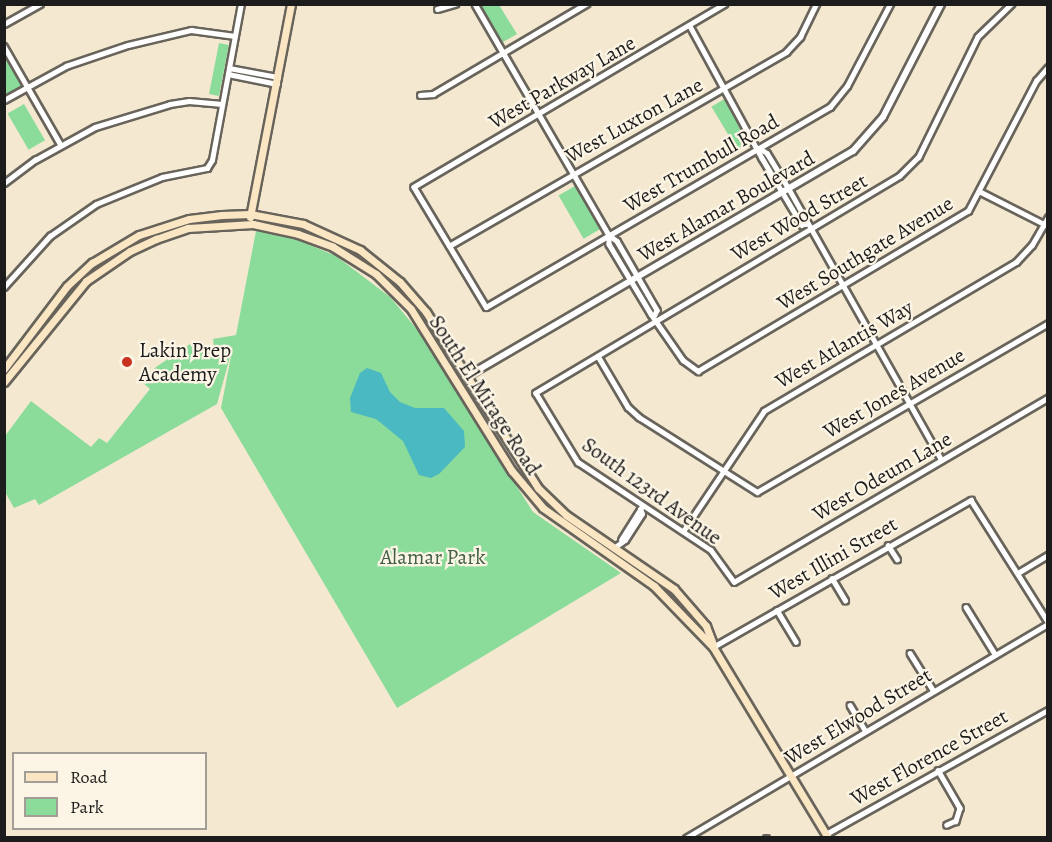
<!DOCTYPE html>
<style>
body{margin:0}
#map{position:relative;width:1052px;height:842px;overflow:hidden;background:#f4e9d0;font-family:Alegreya,serif}
div>[style]{position:absolute}
[style*='--x']{left:calc(var(--x)*1px);top:calc(var(--y)*1px);width:calc(var(--w)*1px);rotate:calc(var(--a)*1deg)}
.green>*{inset:0;background:#8bdb9a;transform-origin:0 0}
.water>*{inset:0;background:#4ab9c1}
.roads{filter:drop-shadow(2px 0 #68645b) drop-shadow(-2px 0 #68645b) drop-shadow(0 2px #68645b) drop-shadow(0 -2px #68645b)}
.minor>*{height:4.5px;margin:-2.25px;padding:0 2.25px;transform-origin:2.25px;border-radius:2.25px;background:#fff}
.tertiary>*{height:6px;margin:-3px;padding:0 3px;transform-origin:3px;border-radius:3px;background:#fff}
.secondary>*{height:7px;margin:-3.5px;padding:0 3.5px;transform-origin:3.5px;border-radius:3.5px;background:#fbe6c4}
.dots>*{width:16px;height:16px;translate:-50% -50%;box-sizing:border-box;border:3px solid #fcf5e5;border-radius:50%}
span{translate:-50% -50%;white-space:nowrap;text-align:center;line-height:1.15;-webkit-text-stroke:4.5px #fcf5e5;paint-order:stroke}
.street-label{font-size:21px;color:#1c1c1c}
.poi-label{font-size:21px;color:#1c1c1c}
.left{translate:0 -50%;text-align:left}
.park-label{font-size:21px;color:#435f48}
.frame{position:absolute;inset:0;border:6px solid #1c1c1c;pointer-events:none}
.legend{position:absolute;left:12px;top:752px;width:195px;height:78px;box-sizing:border-box;background:#fcf5e5;border:2px solid #a29e95;margin:0;padding:8px 10px;list-style:none;font-size:18px;color:#1c1c1c}
.legend li{display:flex;align-items:center;gap:12px;height:30px}
.legend b{width:30px;border:2px solid #a29e95}
</style>
<div id="map">
<div class="green">
<i style="clip-path:polygon(480px 5px,499px 5px,517px 34px,503px 42px)"></i>
<i style="left:219px;top:43px;width:10px;height:52px;rotate:11deg"></i>
<i style="clip-path:polygon(4px 54px,23px 86px,7px 95px,4px 92px)"></i>
<i style="left:726px;top:98px;width:50px;height:17px;rotate:59deg"></i>
<i style="left:24px;top:104px;width:42px;height:19px;rotate:60deg"></i>
<i style="left:575px;top:186px;width:50px;height:19px;rotate:60deg"></i>
<i style="clip-path:polygon(256px 231px,298px 240px,336px 256px,390px 297px,420px 333px,533px 512px,621px 573px,397px 708px,221px 408px,233px 346px,217px 404px,39px 505px,35px 499px,14px 508px,5px 492px,5px 436px,31px 401px,91px 447px,99px 438px,107px 443px,150px 389px,143px 383px,156px 367px,190px 344px,195px 353px,214px 347px,213px 339px,236px 335px)"></i>
</div>
<div class="water">
<i style="clip-path:polygon(367px 368px,381px 373px,390px 392px,400px 402px,415px 408px,444px 408px,464px 431px,465px 447px,439px 474px,431px 478px,419px 475px,403px 441px,376px 419px,351px 412px,350px 398px,360px 373px)"></i>
</div>
<div class="roads">
<div class="minor">
<i style="--x:475;--y:4;--w:267;--a:59.9"></i>
<i style="--x:609;--y:235;--w:10;--a:37"></i>
<i style="--x:617;--y:241;--w:80;--a:59.9"></i>
<i style="--x:657;--y:310;--w:5;--a:112"></i>
<i style="--x:725;--y:4;--w:361;--a:149.5"></i>
<i style="--x:414;--y:187;--w:140;--a:59"></i>
<i style="--x:486;--y:307;--w:398;--a:-30.2"></i>
<i style="--x:830;--y:107;--w:27;--a:-51"></i>
<i style="--x:847;--y:86;--w:93;--a:-62.3"></i>
<i style="--x:1012;--y:4;--w:47;--a:135.9"></i>
<i style="--x:978;--y:37;--w:134;--a:116.2"></i>
<i style="--x:919;--y:157;--w:27;--a:135"></i>
<i style="--x:900;--y:176;--w:424;--a:149.2"></i>
<i style="--x:536;--y:393;--w:81;--a:58.7"></i>
<i style="--x:578;--y:462;--w:159;--a:33.5"></i>
<i style="--x:711;--y:550;--w:39;--a:54"></i>
<i style="--x:734;--y:582;--w:364;--a:-30.4"></i>
<i style="--x:437;--y:9;--w:19;--a:-16"></i>
<i style="--x:4;--y:24;--w:41;--a:-29.1"></i>
<i style="--x:690;--y:26;--w:150;--a:61.4"></i>
<i style="--x:762;--y:158;--w:78;--a:59.2"></i>
<i style="--x:802;--y:225;--w:4;--a:0"></i>
<i style="--x:4;--y:46;--w:114;--a:60.1"></i>
<i style="--x:229;--y:68;--w:50;--a:10.4"></i>
<i style="--x:228;--y:74;--w:50;--a:11.5"></i>
<i style="--x:420;--y:95;--w:13;--a:-4"></i>
<i style="--x:433;--y:94;--w:178;--a:-30.5"></i>
<i style="--x:4;--y:100;--w:71;--a:-28.7"></i>
<i style="--x:66;--y:66;--w:65;--a:-18.7"></i>
<i style="--x:128;--y:45;--w:65;--a:-13.4"></i>
<i style="--x:191;--y:30;--w:44;--a:7.8"></i>
<i style="--x:759;--y:148;--w:9;--a:32"></i>
<i style="--x:767;--y:153;--w:42;--a:58.6"></i>
<i style="--x:789;--y:189;--w:311;--a:60.6"></i>
<i style="--x:4;--y:183;--w:39;--a:-37"></i>
<i style="--x:35;--y:160;--w:68;--a:-28.8"></i>
<i style="--x:95;--y:127;--w:78;--a:-17"></i>
<i style="--x:170;--y:104;--w:19;--a:-9"></i>
<i style="--x:189;--y:101;--w:33;--a:5"></i>
<i style="--x:981;--y:192;--w:75;--a:26.9"></i>
<i style="--x:609;--y:235;--w:9;--a:90"></i>
<i style="--x:609;--y:244;--w:82;--a:59"></i>
<i style="--x:651;--y:314;--w:56;--a:55.2"></i>
<i style="--x:683;--y:360;--w:19;--a:36"></i>
<i style="--x:698;--y:371;--w:314;--a:-30.7"></i>
<i style="--x:968;--y:211;--w:147;--a:-62.4"></i>
<i style="--x:1036;--y:81;--w:18;--a:-49"></i>
<i style="--x:449;--y:246;--w:389;--a:-29.9"></i>
<i style="--x:786;--y:52;--w:21;--a:-47"></i>
<i style="--x:800;--y:37;--w:37;--a:-64"></i>
<i style="--x:4;--y:287;--w:69;--a:-48"></i>
<i style="--x:50;--y:236;--w:56;--a:-34.8"></i>
<i style="--x:96;--y:204;--w:71;--a:-22.2"></i>
<i style="--x:162;--y:177;--w:46;--a:-11.3"></i>
<i style="--x:207;--y:168;--w:9;--a:-58"></i>
<i style="--x:212;--y:160;--w:159;--a:-79.5"></i>
<i style="--x:598;--y:356;--w:59;--a:59.5"></i>
<i style="--x:628;--y:407;--w:15;--a:42"></i>
<i style="--x:639;--y:417;--w:140;--a:32.4"></i>
<i style="--x:757;--y:492;--w:337;--a:-30.1"></i>
<i style="--x:684;--y:530;--w:143;--a:-56.1"></i>
<i style="--x:764;--y:411;--w:293;--a:-30.6"></i>
<i style="--x:1016;--y:262;--w:23;--a:-47"></i>
<i style="--x:1032;--y:245;--w:32;--a:-60"></i>
<i style="--x:621;--y:540;--w:38;--a:-58"></i>
<i style="--x:888;--y:545;--w:17;--a:57"></i>
<i style="--x:615;--y:547;--w:12;--a:-35"></i>
<i style="--x:625;--y:540;--w:31;--a:-57"></i>
<i style="--x:642;--y:514;--w:5;--a:-112"></i>
<i style="--x:1018;--y:573;--w:35;--a:-31"></i>
<i style="--x:832;--y:578;--w:26;--a:59"></i>
<i style="--x:966;--y:607;--w:55;--a:58.3"></i>
<i style="--x:777;--y:610;--w:37;--a:59"></i>
<i style="--x:713;--y:647;--w:297;--a:-29.7"></i>
<i style="--x:971;--y:500;--w:144;--a:57.7"></i>
<i style="--x:910;--y:653;--w:44;--a:58.1"></i>
<i style="--x:850;--y:705;--w:29;--a:59"></i>
<i style="--x:938;--y:770;--w:44;--a:59.9"></i>
<i style="--x:960;--y:808;--w:14;--a:107"></i>
<i style="--x:956;--y:821;--w:10;--a:156"></i>
<i style="--x:826;--y:834;--w:254;--a:-29.2"></i>
<i style="--x:686;--y:838;--w:421;--a:-30.6"></i>
<i style="--x:766;--y:838;--w:1;--a:0"></i>
</div>
<div class="tertiary">
<i style="--x:466;--y:377;--w:448;--a:-30.3"></i>
<i style="--x:853;--y:151;--w:45;--a:-48.6"></i>
<i style="--x:883;--y:117;--w:127;--a:-62.8"></i>
</div>
<div class="secondary">
<i style="--x:250;--y:217;--w:217;--a:-79.1"></i>
<i style="--x:4;--y:369;--w:104;--a:-52.8"></i>
<i style="--x:67;--y:286;--w:34;--a:-43"></i>
<i style="--x:92;--y:263;--w:55;--a:-30.8"></i>
<i style="--x:139;--y:235;--w:52;--a:-17.7"></i>
<i style="--x:189;--y:219;--w:33;--a:-7"></i>
<i style="--x:222;--y:215;--w:28;--a:-2"></i>
<i style="--x:250;--y:214;--w:54;--a:10.7"></i>
<i style="--x:303;--y:224;--w:63;--a:24.5"></i>
<i style="--x:360;--y:250;--w:51;--a:38.7"></i>
<i style="--x:400;--y:282;--w:40;--a:49"></i>
<i style="--x:426;--y:312;--w:209;--a:57.5"></i>
<i style="--x:538;--y:488;--w:39;--a:44"></i>
<i style="--x:566;--y:515;--w:131;--a:34.4"></i>
<i style="--x:674;--y:589;--w:49;--a:49.1"></i>
<i style="--x:706;--y:626;--w:19;--a:69"></i>
<i style="--x:4;--y:382;--w:130;--a:-50.9"></i>
<i style="--x:86;--y:281;--w:53;--a:-34.3"></i>
<i style="--x:130;--y:251;--w:29;--a:-25"></i>
<i style="--x:156;--y:239;--w:34;--a:-19"></i>
<i style="--x:188;--y:228;--w:65;--a:-3.5"></i>
<i style="--x:253;--y:224;--w:46;--a:12.5"></i>
<i style="--x:298;--y:234;--w:37;--a:20"></i>
<i style="--x:333;--y:247;--w:51;--a:32.1"></i>
<i style="--x:376;--y:274;--w:49;--a:45"></i>
<i style="--x:411;--y:309;--w:191;--a:58.1"></i>
<i style="--x:512;--y:471;--w:48;--a:50"></i>
<i style="--x:543;--y:508;--w:136;--a:35.1"></i>
<i style="--x:654;--y:586;--w:85;--a:46"></i>
<i style="--x:713;--y:647;--w:223;--a:58.9"></i>
</div>
</div>
<div class="dots">
<i style="left:127px;top:362px;background:#c8321e"></i>
</div>
<div class="street-label">
<span style="left:562px;top:82px;rotate:-30deg">West Parkway Lane</span>
<span style="left:634px;top:120px;rotate:-29deg">West Luxton Lane</span>
<span style="left:701px;top:163px;rotate:-30deg">West Trumbull Road</span>
<span style="left:726px;top:206px;rotate:-30deg">West Alamar Boulevard</span>
<span style="left:799px;top:217px;rotate:-30deg">West Wood Street</span>
<span style="left:865px;top:253px;rotate:-31deg">West Southgate Avenue</span>
<span style="left:844px;top:344px;rotate:-30deg">West Atlantis Way</span>
<span style="left:894px;top:393px;rotate:-30deg">West Jones Avenue</span>
<span style="left:485px;top:395px;rotate:57deg">South El Mirage Road</span>
<span style="left:882px;top:476px;rotate:-30deg">West Odeum Lane</span>
<span style="left:652px;top:491px;rotate:36deg">South 123rd Avenue</span>
<span style="left:833px;top:558px;rotate:-30deg">West Illini Street</span>
<span style="left:858px;top:716px;rotate:-31deg">West Elwood Street</span>
<span style="left:929px;top:757px;rotate:-29deg">West Florence Street</span>
</div>
<div class="poi-label">
<span class="left" style="left:139px;top:362px">Lakin Prep<br>Academy</span>
</div>
<div class="park-label">
<span style="left:433px;top:557px">Alamar Park</span>
</div>
<div class="frame"></div>
<ul class="legend">
<li><b style="height:8px;background:#fbe6c4"></b>Road</li>
<li><b style="height:16px;background:#8bdb9a"></b>Park</li>
</ul>
</div>
